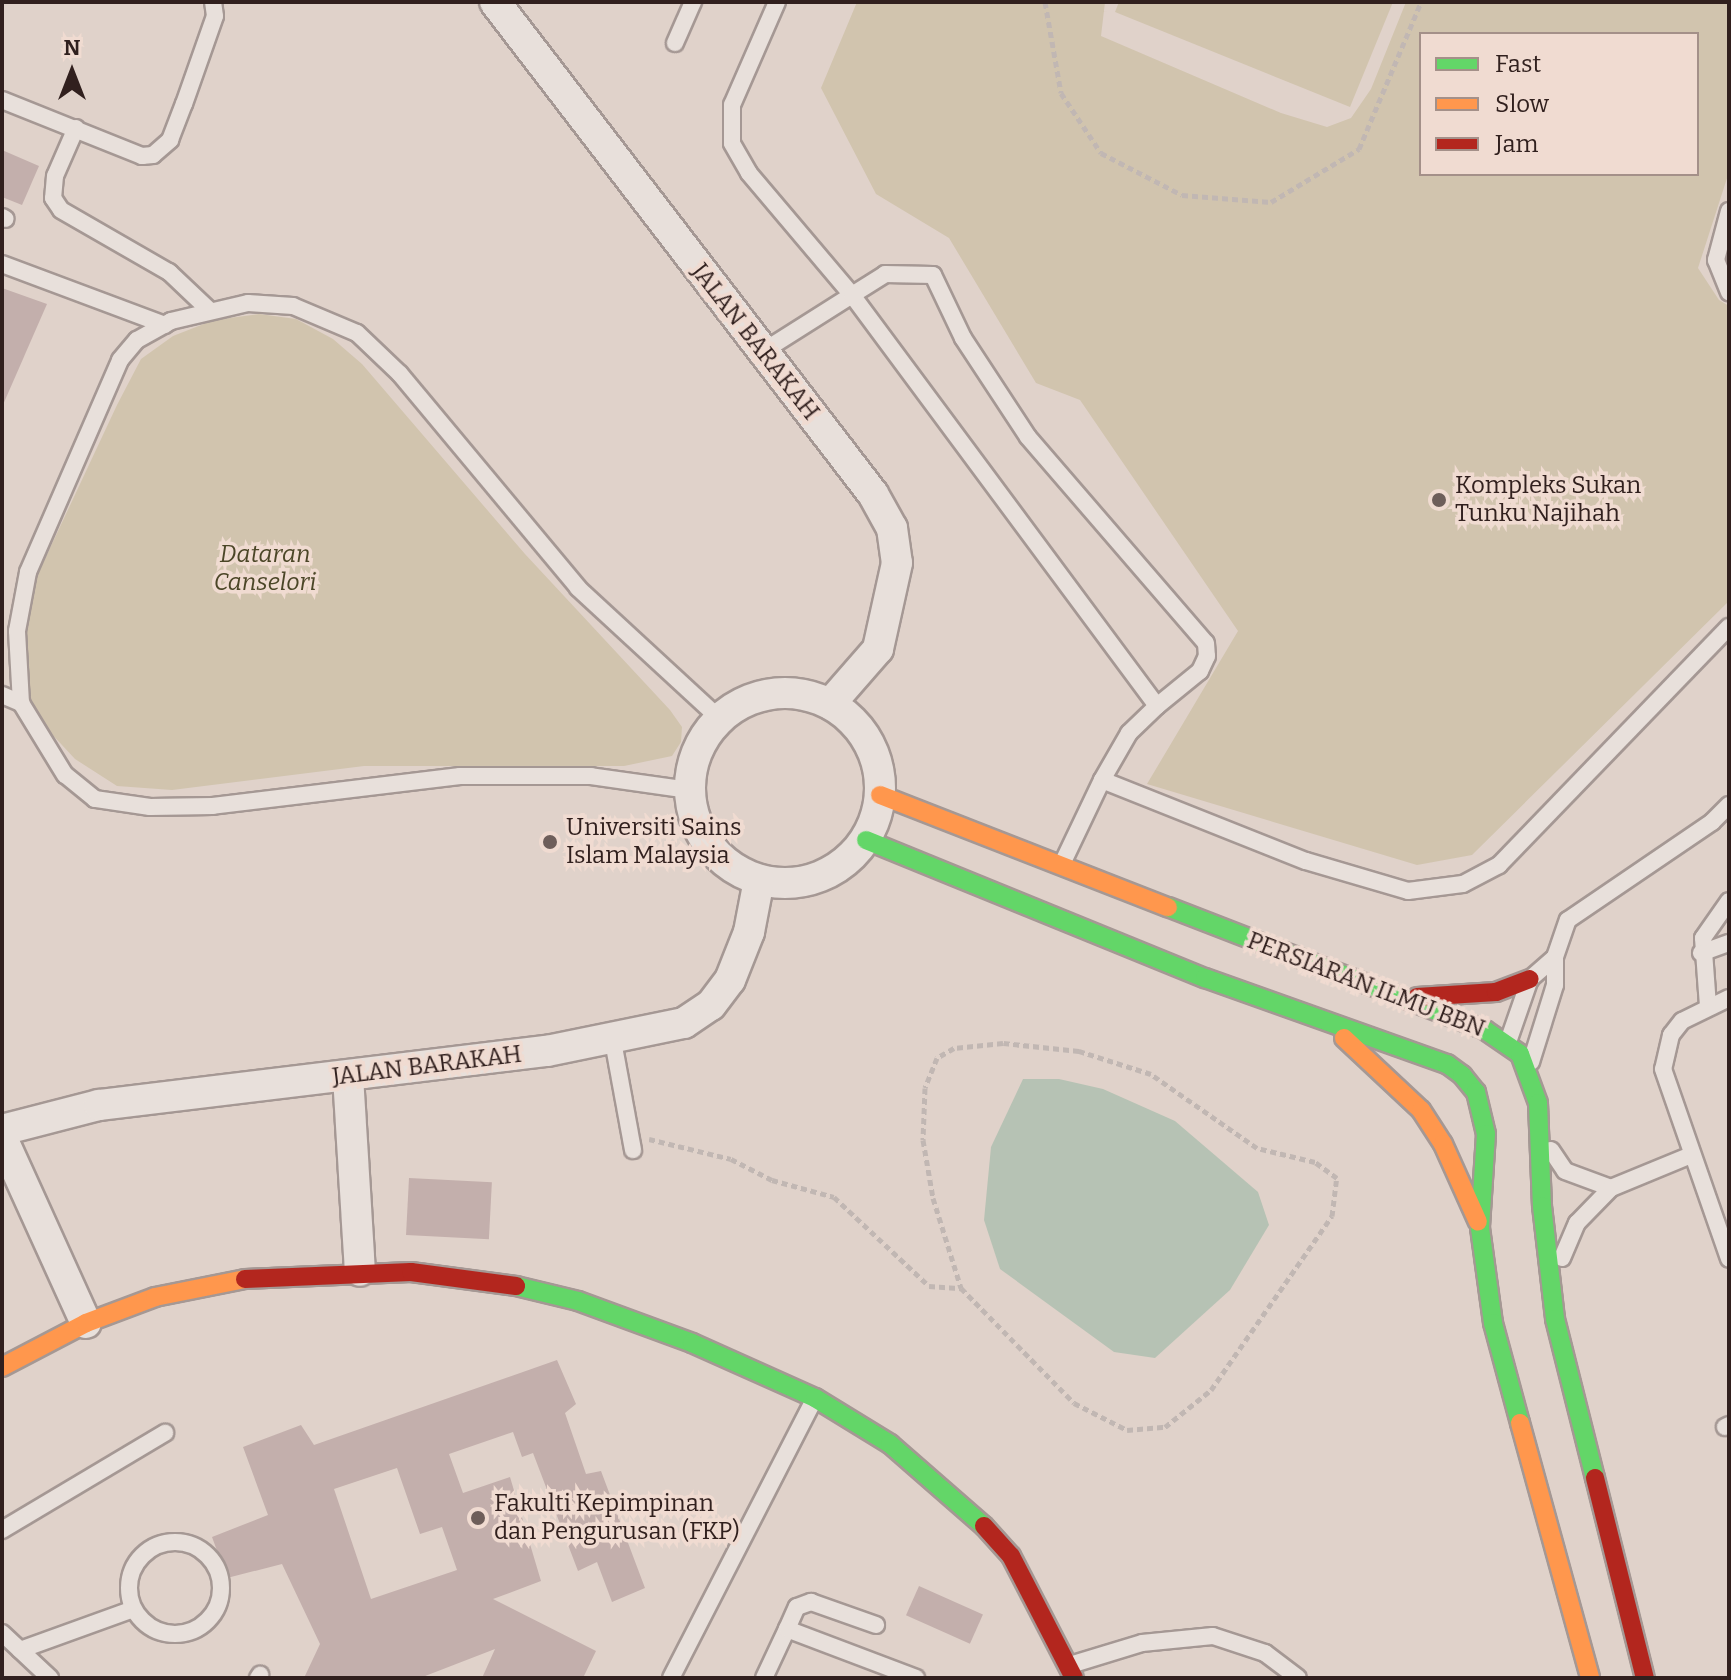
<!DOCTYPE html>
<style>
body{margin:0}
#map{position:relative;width:1731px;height:1680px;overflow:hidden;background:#e0d2ca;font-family:Bitter,serif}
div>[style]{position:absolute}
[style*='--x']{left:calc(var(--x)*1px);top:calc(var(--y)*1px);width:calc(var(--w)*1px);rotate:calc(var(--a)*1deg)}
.green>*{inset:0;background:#d1c4ae}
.water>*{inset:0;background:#b6c2b4}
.building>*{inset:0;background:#c3afac;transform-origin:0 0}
.path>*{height:5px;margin-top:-2.5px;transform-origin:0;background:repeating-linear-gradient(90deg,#c1b7b3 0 6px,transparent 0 10px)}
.roads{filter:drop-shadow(2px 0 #a59894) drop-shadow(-2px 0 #a59894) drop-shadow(0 2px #a59894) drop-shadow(0 -2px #a59894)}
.lane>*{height:16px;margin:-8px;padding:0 8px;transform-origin:8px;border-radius:8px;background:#e8e0db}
.lane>.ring{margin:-8px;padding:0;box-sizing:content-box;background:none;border:16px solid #e8e0db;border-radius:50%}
.street>*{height:30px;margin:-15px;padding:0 15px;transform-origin:15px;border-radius:15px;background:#e8e0db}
.street>.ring{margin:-15px;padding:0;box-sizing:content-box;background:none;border:30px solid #e8e0db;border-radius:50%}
.fast>*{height:18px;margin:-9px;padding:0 9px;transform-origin:9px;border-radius:9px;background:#63d668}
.slow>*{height:18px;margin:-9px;padding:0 9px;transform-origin:9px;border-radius:9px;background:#ff974d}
.jam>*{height:18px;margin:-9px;padding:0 9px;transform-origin:9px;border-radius:9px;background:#b3261e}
.dots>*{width:22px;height:22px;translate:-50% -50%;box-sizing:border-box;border:4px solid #f0dbd1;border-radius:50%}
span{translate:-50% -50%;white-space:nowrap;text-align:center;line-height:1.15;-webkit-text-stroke:7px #f0dbd1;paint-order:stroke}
.street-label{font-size:24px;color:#31201e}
.poi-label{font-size:24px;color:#31201e}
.left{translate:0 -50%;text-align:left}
.park-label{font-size:24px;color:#4b4627;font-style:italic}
.frame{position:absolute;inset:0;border:4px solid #31201e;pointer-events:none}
.legend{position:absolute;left:1419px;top:32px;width:280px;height:144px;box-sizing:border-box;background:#f0dbd1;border:2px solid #a49089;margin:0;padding:10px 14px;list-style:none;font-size:24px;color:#31201e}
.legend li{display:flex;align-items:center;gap:16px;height:40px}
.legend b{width:40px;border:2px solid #a49089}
.north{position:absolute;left:32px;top:32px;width:80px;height:80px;-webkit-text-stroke:6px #f0dbd1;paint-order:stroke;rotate:0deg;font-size:22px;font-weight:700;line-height:32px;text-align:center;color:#31201e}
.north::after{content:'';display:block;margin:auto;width:28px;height:36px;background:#31201e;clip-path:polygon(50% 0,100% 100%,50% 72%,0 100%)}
</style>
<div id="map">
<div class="green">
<i style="clip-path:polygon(evenodd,857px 2px,1105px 2px,1101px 36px,1281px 113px,1327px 127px,1351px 118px,1371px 89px,1406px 2px,1729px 2px,1729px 172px,1698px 268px,1719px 300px,1729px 306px,1729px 601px,1472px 855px,1417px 865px,1147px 784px,1238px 631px,1080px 400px,1036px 383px,949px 238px,876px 194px,821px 88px,857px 2px,1697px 34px,1697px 174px,1421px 174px,1421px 34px,1697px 34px)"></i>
<i style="clip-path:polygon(1119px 2px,1393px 2px,1350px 107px,1115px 12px)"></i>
<i style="clip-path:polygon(259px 314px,296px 319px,333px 339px,362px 364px,525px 554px,670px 710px,682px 727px,681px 742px,672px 756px,624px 766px,364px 766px,172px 790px,117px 786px,75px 759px,48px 730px,28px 695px,22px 644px,36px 578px,117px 405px,141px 359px,173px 336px,214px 320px)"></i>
</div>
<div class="water">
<i style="clip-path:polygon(1023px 1079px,1059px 1079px,1103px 1089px,1175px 1121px,1258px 1192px,1269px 1225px,1230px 1290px,1155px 1358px,1114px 1352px,1000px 1269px,984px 1220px,991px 1147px)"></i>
</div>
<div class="building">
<i style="clip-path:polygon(2px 150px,39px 166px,22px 205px,2px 197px)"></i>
<i style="clip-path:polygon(2px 288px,47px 304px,2px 407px)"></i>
<i style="left:409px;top:1178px;width:83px;height:57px;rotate:3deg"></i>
<i style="clip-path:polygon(evenodd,557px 1360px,576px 1404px,565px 1413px,586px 1474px,601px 1471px,645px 1588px,612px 1602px,597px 1562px,578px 1571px,533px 1453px,522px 1457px,513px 1432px,449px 1454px,463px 1493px,510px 1477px,541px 1581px,493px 1599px,596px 1651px,583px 1678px,482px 1678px,495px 1649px,420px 1678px,304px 1678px,320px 1644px,282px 1564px,227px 1578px,212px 1537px,268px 1515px,243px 1447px,301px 1425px,314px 1445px,557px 1360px,397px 1468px,420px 1534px,442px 1527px,457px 1570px,371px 1599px,334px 1489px,397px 1468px)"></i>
<i style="left:919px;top:1586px;width:70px;height:32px;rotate:24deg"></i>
</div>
<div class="path">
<i style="--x:1045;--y:2;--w:92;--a:80"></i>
<i style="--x:1061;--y:93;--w:72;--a:56.3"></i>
<i style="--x:1101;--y:153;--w:91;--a:27.4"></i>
<i style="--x:1182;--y:195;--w:89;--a:4.5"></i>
<i style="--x:1271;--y:202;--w:103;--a:-31.1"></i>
<i style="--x:1359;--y:149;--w:160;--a:-67.1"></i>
<i style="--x:649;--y:1139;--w:84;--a:13.7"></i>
<i style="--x:731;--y:1159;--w:46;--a:27.1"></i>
<i style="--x:772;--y:1180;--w:64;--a:15.3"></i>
<i style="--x:834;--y:1197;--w:130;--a:43.1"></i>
<i style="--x:929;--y:1286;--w:32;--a:4"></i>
<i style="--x:961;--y:1288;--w:161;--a:45.5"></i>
<i style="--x:1074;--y:1403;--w:59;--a:27"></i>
<i style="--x:1127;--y:1430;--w:38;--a:-5"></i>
<i style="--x:1165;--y:1427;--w:59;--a:-38.8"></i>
<i style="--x:1211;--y:1390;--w:212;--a:-55.2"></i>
<i style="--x:1332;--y:1216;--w:38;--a:-83"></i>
<i style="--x:1337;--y:1178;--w:27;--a:-144"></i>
<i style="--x:1315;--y:1162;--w:60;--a:-166.4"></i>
<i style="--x:1257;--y:1148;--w:129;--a:-145.1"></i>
<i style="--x:1151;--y:1074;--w:76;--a:-162.3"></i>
<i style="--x:1079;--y:1051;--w:76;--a:-174"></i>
<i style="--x:1003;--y:1043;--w:49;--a:174.2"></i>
<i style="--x:954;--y:1048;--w:20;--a:150"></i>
<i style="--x:937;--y:1058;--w:32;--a:112"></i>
<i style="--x:925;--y:1088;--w:52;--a:92.2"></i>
<i style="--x:923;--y:1140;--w:59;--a:80.2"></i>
<i style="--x:933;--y:1198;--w:94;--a:72.7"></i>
</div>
<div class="roads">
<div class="lane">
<i style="--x:675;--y:43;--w:45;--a:-66.3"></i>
<i style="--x:2;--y:100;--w:151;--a:21.8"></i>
<i style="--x:142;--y:156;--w:11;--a:-5"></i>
<i style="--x:153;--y:155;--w:23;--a:-41"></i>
<i style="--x:170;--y:140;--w:39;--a:-69"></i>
<i style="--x:184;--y:104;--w:93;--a:-70.6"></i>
<i style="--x:215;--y:16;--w:14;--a:-98"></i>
<i style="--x:76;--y:128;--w:52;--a:113.6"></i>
<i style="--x:55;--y:176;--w:22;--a:95"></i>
<i style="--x:53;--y:198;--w:14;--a:56"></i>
<i style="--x:61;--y:210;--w:125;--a:29.9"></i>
<i style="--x:169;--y:272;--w:54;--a:43.5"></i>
<i style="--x:1729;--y:211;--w:51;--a:104.9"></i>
<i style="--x:1716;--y:260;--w:35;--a:68"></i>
<i style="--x:2;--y:217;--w:4;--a:27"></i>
<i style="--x:2;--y:264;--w:174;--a:20.5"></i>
<i style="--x:762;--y:352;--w:107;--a:-32.3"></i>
<i style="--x:852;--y:295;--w:160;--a:-130.2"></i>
<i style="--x:749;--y:173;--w:34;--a:-120"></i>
<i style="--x:732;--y:143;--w:38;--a:-90"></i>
<i style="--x:732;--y:105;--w:112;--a:-66.4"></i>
<i style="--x:2;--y:695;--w:21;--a:23"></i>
<i style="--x:1102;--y:780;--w:54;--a:-60.1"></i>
<i style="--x:1129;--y:733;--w:39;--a:-44"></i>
<i style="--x:1157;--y:706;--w:512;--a:-126.58"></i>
<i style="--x:852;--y:295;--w:39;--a:-32"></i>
<i style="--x:885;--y:274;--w:48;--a:1.2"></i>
<i style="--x:933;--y:275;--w:70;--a:64.5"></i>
<i style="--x:963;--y:338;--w:118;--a:56.7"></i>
<i style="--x:1028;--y:437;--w:272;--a:49.2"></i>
<i style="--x:1206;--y:643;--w:13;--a:86"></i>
<i style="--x:1207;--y:656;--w:17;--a:115"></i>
<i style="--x:1200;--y:671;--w:55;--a:140.9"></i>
<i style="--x:689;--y:790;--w:99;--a:-171.9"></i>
<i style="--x:591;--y:776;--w:131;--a:180"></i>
<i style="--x:460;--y:776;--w:249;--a:173.1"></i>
<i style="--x:213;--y:806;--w:63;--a:179.1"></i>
<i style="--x:150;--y:807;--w:56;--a:-171.7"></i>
<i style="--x:95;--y:799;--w:38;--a:-141"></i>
<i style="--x:65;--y:775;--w:84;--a:-121.4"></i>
<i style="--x:21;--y:703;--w:72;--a:-93.2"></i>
<i style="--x:17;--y:631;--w:60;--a:-79.4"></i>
<i style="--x:28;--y:572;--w:231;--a:-66.5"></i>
<i style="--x:120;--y:360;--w:26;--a:-50"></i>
<i style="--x:137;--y:340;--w:39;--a:-29"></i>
<i style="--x:171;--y:321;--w:79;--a:-13.2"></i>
<i style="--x:248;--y:303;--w:45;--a:3.8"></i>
<i style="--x:293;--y:306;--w:69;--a:22.9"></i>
<i style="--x:357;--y:333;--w:59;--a:43.6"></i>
<i style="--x:400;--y:374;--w:278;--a:50.2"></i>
<i style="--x:578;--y:588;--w:192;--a:42.7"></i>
<i style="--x:1062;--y:864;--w:93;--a:-64.5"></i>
<i style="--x:1102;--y:780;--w:219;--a:21.7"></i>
<i style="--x:1306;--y:861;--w:106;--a:16.4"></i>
<i style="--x:1408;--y:891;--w:55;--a:-7.3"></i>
<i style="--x:1463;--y:884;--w:41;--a:-27.8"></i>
<i style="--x:1499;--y:865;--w:331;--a:-46"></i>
<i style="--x:1701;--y:953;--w:30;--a:-20"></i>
<i style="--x:1729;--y:998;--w:52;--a:153.9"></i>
<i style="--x:1682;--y:1021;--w:18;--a:128"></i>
<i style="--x:1671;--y:1035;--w:35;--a:103"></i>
<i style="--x:1663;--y:1069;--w:201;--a:70.8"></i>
<i style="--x:1708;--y:1006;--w:68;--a:-94.2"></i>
<i style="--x:1703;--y:938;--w:45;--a:-54.9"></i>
<i style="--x:613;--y:1041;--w:111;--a:79.6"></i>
<i style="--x:1508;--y:1042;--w:67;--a:-70.8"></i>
<i style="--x:1530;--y:979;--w:33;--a:-41"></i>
<i style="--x:1555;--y:957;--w:39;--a:-71"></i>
<i style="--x:1568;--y:920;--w:174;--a:-34.2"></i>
<i style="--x:1712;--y:822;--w:24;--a:-45"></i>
<i style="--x:1531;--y:1062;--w:81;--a:-72.7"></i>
<i style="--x:1555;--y:985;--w:28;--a:-90"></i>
<i style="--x:1551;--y:1150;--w:25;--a:56"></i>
<i style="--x:1565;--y:1171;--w:49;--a:20.3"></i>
<i style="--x:1562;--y:1258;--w:38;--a:-67"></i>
<i style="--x:1577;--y:1223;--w:49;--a:-45.8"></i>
<i style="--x:1611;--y:1188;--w:87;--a:-22.4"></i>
<i style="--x:1725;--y:1427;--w:4;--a:-27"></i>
<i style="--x:2;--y:1530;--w:190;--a:-30.8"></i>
<i class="ring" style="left:129px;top:1542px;width:76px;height:76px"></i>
<i style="--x:787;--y:1629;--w:24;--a:-66"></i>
<i style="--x:797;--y:1607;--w:15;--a:-20"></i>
<i style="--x:811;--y:1602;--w:69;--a:19.5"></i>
<i style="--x:2;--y:1633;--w:66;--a:43.2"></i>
<i style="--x:20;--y:1650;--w:120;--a:-19.9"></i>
<i style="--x:1070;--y:1665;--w:75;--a:-17"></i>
<i style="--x:1142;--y:1643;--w:71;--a:-5.6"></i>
<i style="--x:1213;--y:1636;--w:55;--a:18.1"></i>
<i style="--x:1265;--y:1653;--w:41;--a:37.1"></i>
<i style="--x:258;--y:1678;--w:4;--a:-56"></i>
<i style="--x:671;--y:1678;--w:313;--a:-62.8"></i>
<i style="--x:764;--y:1678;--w:54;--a:-64.9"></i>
<i style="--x:787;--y:1629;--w:138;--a:20.8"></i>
</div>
<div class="street">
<i style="--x:495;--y:2;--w:620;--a:52.47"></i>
<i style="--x:873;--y:494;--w:39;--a:61"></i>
<i style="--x:892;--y:528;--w:35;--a:82"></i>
<i style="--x:897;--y:563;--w:88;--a:102.5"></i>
<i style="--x:878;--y:649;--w:73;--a:131.1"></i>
<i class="ring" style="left:690px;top:693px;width:160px;height:160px"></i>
<i style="--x:348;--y:1076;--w:195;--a:86.5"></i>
<i style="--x:2;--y:1130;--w:100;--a:-14.5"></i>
<i style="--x:99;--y:1105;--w:451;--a:-6.9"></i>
<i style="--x:547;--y:1051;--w:140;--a:-11.6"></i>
<i style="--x:684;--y:1023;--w:32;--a:-34"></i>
<i style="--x:711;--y:1005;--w:31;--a:-53"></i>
<i style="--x:730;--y:980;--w:52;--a:-68.4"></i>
<i style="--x:749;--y:932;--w:53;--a:-79.1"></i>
<i style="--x:2;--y:1138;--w:203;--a:65.6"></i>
</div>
<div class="fast">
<i style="--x:866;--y:840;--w:366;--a:22.2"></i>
<i style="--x:1205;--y:978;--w:257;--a:19.6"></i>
<i style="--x:1447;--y:1064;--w:19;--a:36"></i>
<i style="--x:1462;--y:1075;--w:22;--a:51"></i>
<i style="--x:1476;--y:1092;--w:43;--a:76.6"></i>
<i style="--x:1486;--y:1134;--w:94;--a:93.7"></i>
<i style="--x:1480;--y:1228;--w:96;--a:82.2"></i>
<i style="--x:1493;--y:1323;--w:104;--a:74.9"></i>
<i style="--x:1168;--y:907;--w:340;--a:21.2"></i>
<i style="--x:1485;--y:1030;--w:42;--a:34.4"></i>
<i style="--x:1520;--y:1054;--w:52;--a:69.8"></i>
<i style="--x:1538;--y:1103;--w:103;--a:87.8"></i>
<i style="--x:1542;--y:1206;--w:114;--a:83.4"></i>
<i style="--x:1555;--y:1319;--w:164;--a:75.9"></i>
<i style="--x:516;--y:1286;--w:64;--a:13.6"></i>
<i style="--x:578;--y:1301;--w:121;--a:20.2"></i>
<i style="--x:692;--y:1343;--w:135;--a:24.1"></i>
<i style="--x:815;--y:1398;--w:88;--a:31.5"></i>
<i style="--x:890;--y:1444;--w:125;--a:41.1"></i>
</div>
<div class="slow">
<i style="--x:880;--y:795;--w:309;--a:21.3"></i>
<i style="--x:1344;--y:1038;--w:105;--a:43.1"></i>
<i style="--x:1421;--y:1110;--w:40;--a:57.1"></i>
<i style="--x:1443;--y:1144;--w:85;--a:65.8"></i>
<i style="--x:2;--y:1367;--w:95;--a:-27.6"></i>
<i style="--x:86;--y:1323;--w:74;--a:-20.6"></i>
<i style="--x:155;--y:1297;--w:92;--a:-11.3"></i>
<i style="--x:1520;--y:1423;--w:264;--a:74.6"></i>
</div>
<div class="jam">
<i style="--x:1417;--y:997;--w:79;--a:-3.6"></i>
<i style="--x:1496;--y:992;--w:36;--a:-21"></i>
<i style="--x:245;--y:1279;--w:166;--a:-2.4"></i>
<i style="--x:411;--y:1272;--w:106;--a:7.6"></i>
<i style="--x:1595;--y:1478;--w:206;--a:76"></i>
<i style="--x:984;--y:1526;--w:40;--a:48"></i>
<i style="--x:1011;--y:1556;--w:137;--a:62.7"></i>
</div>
</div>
<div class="dots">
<i style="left:1439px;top:500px;background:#6e5e5a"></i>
<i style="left:550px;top:842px;background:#6e5e5a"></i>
<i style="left:478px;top:1518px;background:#6e5e5a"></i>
</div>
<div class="street-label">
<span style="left:755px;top:342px;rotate:52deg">JALAN BARAKAH</span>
<span style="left:1366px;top:985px;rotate:21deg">PERSIARAN ILMU BBN</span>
<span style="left:427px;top:1066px;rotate:-7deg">JALAN BARAKAH</span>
</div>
<div class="poi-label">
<span class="left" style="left:1455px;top:500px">Kompleks Sukan<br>Tunku Najihah</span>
<span class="left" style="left:566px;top:842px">Universiti Sains<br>Islam Malaysia</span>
<span class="left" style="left:494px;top:1518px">Fakulti Kepimpinan<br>dan Pengurusan (FKP)</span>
</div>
<div class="park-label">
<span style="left:265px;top:569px">Dataran<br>Canselori</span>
</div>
<div class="frame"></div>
<ul class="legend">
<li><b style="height:10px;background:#63d668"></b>Fast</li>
<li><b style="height:10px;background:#ff974d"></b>Slow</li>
<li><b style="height:10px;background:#b3261e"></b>Jam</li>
</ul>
<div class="north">N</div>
</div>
